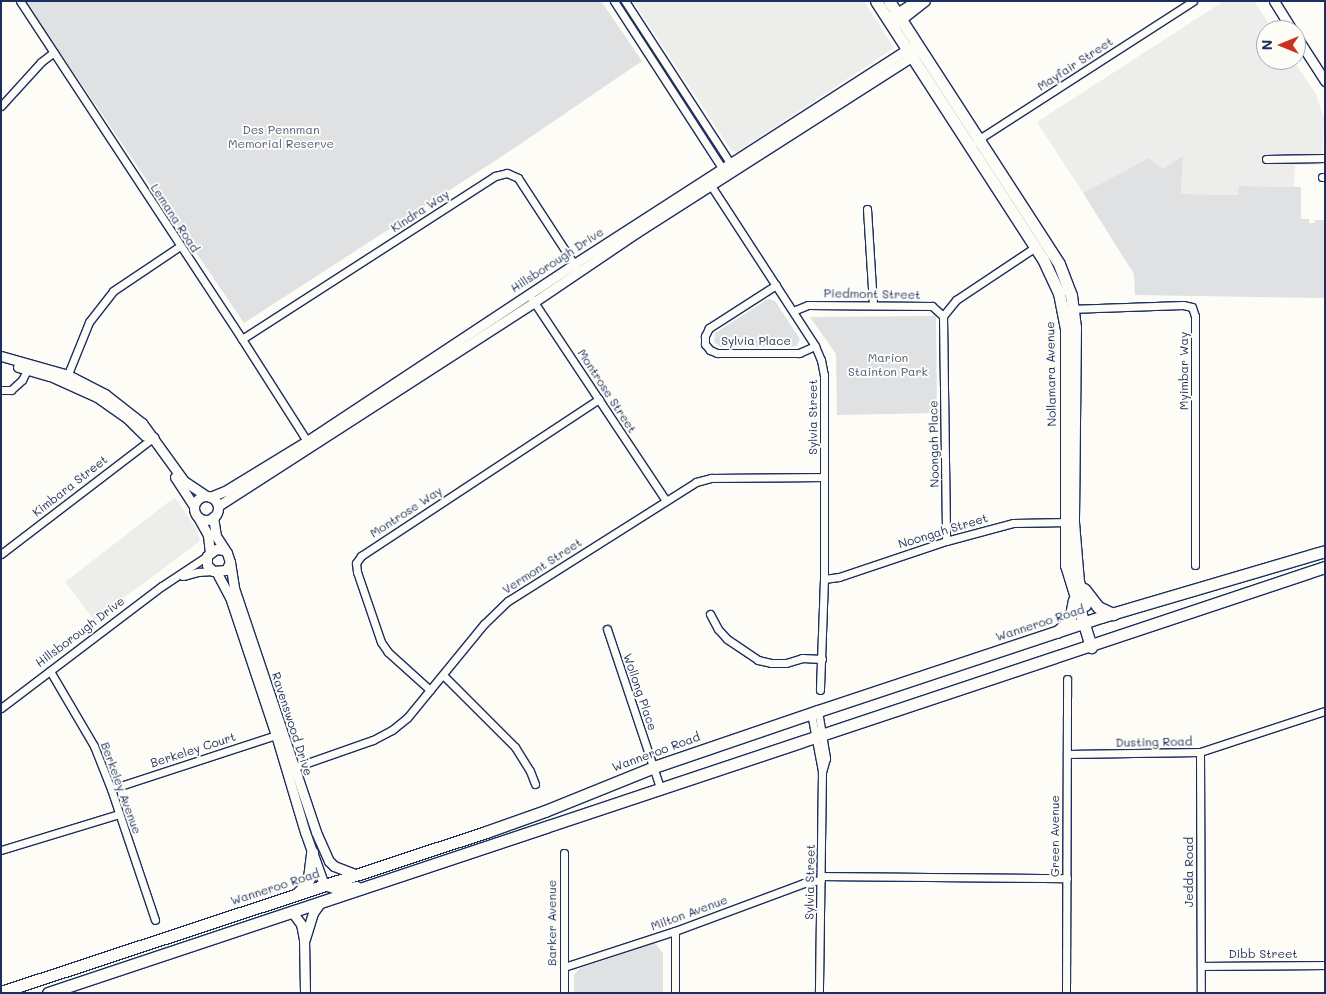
<!DOCTYPE html>
<style>
body{margin:0}
#map{position:relative;width:1326px;height:994px;overflow:hidden;background:#fdfcf7;font-family:Mali,sans-serif}
div>[style]{position:absolute}
[style*='--x']{left:calc(var(--x)*1px);top:calc(var(--y)*1px);width:calc(var(--w)*1px);rotate:calc(var(--a)*1deg)}
.built>*{inset:0;background:#edeeec}
.green>*{inset:0;background:#e0e1e3}
.roads{filter:drop-shadow(1px 0 #1b2f5e) drop-shadow(-1px 0 #1b2f5e) drop-shadow(0 1px #1b2f5e) drop-shadow(0 -1px #1b2f5e)}
.minor>*{height:7px;margin:-3.5px;padding:0 3.5px;transform-origin:3.5px;border-radius:3.5px;background:#fdfcf7}
.tertiary>*{height:9px;margin:-4.5px;padding:0 4.5px;transform-origin:4.5px;border-radius:4.5px;background:#fdfcf7}
.tertiary>.ring{margin:-4.5px;padding:0;box-sizing:content-box;background:none;border:9px solid #fdfcf7;border-radius:50%}
.primary>*{height:11px;margin:-5.5px;padding:0 5.5px;transform-origin:5.5px;border-radius:5.5px;background:#fdfcf7}
.trunk>*{height:11px;margin:-5.5px;padding:0 5.5px;transform-origin:5.5px;border-radius:5.5px;background:#fdfcf7}
span{translate:-50% -50%;white-space:nowrap;text-align:center;line-height:1.15;-webkit-text-stroke:4px #fdfcf7;paint-order:stroke}
.street-label{font-size:12px;color:#1b2f5e}
.park-label{font-size:12px;color:#4c5c7f}
.frame{position:absolute;inset:0;border:2px solid #1b2f5e;pointer-events:none}
.north{position:absolute;left:1256px;top:20px;width:50px;height:50px;box-sizing:border-box;background:#fdfcf7;border:1px solid #a3aaba;border-radius:50%;rotate:270deg;font-size:14px;font-weight:700;line-height:20px;text-align:center;color:#1b2f5e}
.north::after{content:'';display:block;margin:auto;width:18px;height:22px;background:#c8321e;clip-path:polygon(50% 0,100% 100%,50% 72%,0 100%)}
</style>
<div id="map">
<div class="built">
<i style="clip-path:polygon(633px 1px,864px 1px,894px 48px,737px 152px,731px 150px)"></i>
<i style="clip-path:polygon(1224px 1px,1254px 1px,1273px 30px,1266px 30px,1266px 60px,1293px 60px,1316px 94px,1324px 118px,1322px 165px,1295px 165px,1294px 187px,1239px 186px,1239px 195px,1181px 194px,1183px 157px,1163px 169px,1149px 158px,1083px 193px,1037px 122px)"></i>
<i style="clip-path:polygon(175px 497px,197px 530px,200px 541px,94px 620px,65px 582px)"></i>
</div>
<div class="green">
<i style="clip-path:polygon(25px 1px,601px 1px,642px 61px,513px 149px,244px 323px)"></i>
<i style="clip-path:polygon(1183px 156px,1181px 194px,1238px 195px,1239px 186px,1301px 187px,1301px 219px,1309px 219px,1309px 223px,1315px 223px,1315px 220px,1325px 220px,1325px 298px,1135px 295px,1134px 274px,1083px 193px,1149px 158px,1163px 169px)"></i>
<i style="clip-path:polygon(768px 299px,775px 301px,800px 339px,797px 346px,720px 347px,714px 342px,715px 333px)"></i>
<i style="clip-path:polygon(936px 316px,937px 413px,837px 415px,836px 354px,810px 317px)"></i>
<i style="clip-path:polygon(655px 943px,663px 953px,663px 993px,574px 993px,574px 975px,580px 968px)"></i>
</div>
<div class="roads">
<div class="minor">
<i style="--x:20;--y:1;--w:404;--a:56.7"></i>
<i style="--x:242;--y:339;--w:125;--a:57.5"></i>
<i style="--x:614;--y:1;--w:202;--a:57.1"></i>
<i style="--x:625;--y:1;--w:198;--a:57"></i>
<i style="--x:1;--y:106;--w:59;--a:-47.7"></i>
<i style="--x:41;--y:62;--w:16;--a:-38"></i>
<i style="--x:976;--y:141;--w:258;--a:-32.8"></i>
<i style="--x:1266;--y:159;--w:59;--a:-1"></i>
<i style="--x:1322;--y:177;--w:3;--a:0"></i>
<i style="--x:708;--y:181;--w:197;--a:57"></i>
<i style="--x:815;--y:346;--w:15;--a:67"></i>
<i style="--x:821;--y:360;--w:15;--a:79"></i>
<i style="--x:824;--y:375;--w:204;--a:90"></i>
<i style="--x:824;--y:579;--w:111;--a:92.1"></i>
<i style="--x:867;--y:209;--w:96;--a:86.4"></i>
<i style="--x:776;--y:285;--w:80;--a:147.3"></i>
<i style="--x:709;--y:328;--w:9;--a:117"></i>
<i style="--x:705;--y:336;--w:8;--a:90"></i>
<i style="--x:705;--y:344;--w:8;--a:50"></i>
<i style="--x:710;--y:350;--w:8;--a:23"></i>
<i style="--x:717;--y:353;--w:82;--a:0"></i>
<i style="--x:799;--y:353;--w:17;--a:-24"></i>
<i style="--x:532;--y:299;--w:242;--a:56.4"></i>
<i style="--x:1069;--y:309;--w:114;--a:-2"></i>
<i style="--x:1183;--y:305;--w:9;--a:13"></i>
<i style="--x:1192;--y:307;--w:9;--a:72"></i>
<i style="--x:1195;--y:316;--w:249;--a:90"></i>
<i style="--x:793;--y:311;--w:16;--a:-22"></i>
<i style="--x:808;--y:305;--w:124;--a:0.5"></i>
<i style="--x:932;--y:306;--w:15;--a:42"></i>
<i style="--x:943;--y:316;--w:21;--a:-51"></i>
<i style="--x:956;--y:300;--w:97;--a:-33.7"></i>
<i style="--x:943;--y:316;--w:225;--a:89.2"></i>
<i style="--x:242;--y:339;--w:301;--a:-32.8"></i>
<i style="--x:495;--y:176;--w:12;--a:-14"></i>
<i style="--x:507;--y:173;--w:12;--a:24"></i>
<i style="--x:518;--y:178;--w:106;--a:56.9"></i>
<i style="--x:66;--y:379;--w:61;--a:-68"></i>
<i style="--x:89;--y:322;--w:39;--a:-52"></i>
<i style="--x:113;--y:291;--w:81;--a:-33.9"></i>
<i style="--x:1;--y:390;--w:10;--a:0"></i>
<i style="--x:11;--y:390;--w:15;--a:-42"></i>
<i style="--x:22;--y:380;--w:16;--a:-63"></i>
<i style="--x:1;--y:554;--w:193;--a:-37.4"></i>
<i style="--x:183;--y:576;--w:16;--a:-15"></i>
<i style="--x:198;--y:572;--w:15;--a:-4"></i>
<i style="--x:824;--y:579;--w:15;--a:-8"></i>
<i style="--x:839;--y:577;--w:113;--a:-18.6"></i>
<i style="--x:946;--y:541;--w:69;--a:-15"></i>
<i style="--x:1013;--y:523;--w:57;--a:-1"></i>
<i style="--x:710;--y:614;--w:17;--a:62"></i>
<i style="--x:718;--y:629;--w:13;--a:48"></i>
<i style="--x:727;--y:639;--w:37;--a:34"></i>
<i style="--x:758;--y:660;--w:13;--a:13"></i>
<i style="--x:771;--y:663;--w:15;--a:0"></i>
<i style="--x:786;--y:663;--w:17;--a:-17"></i>
<i style="--x:802;--y:658;--w:20;--a:3"></i>
<i style="--x:607;--y:629;--w:170;--a:71.5"></i>
<i style="--x:50;--y:671;--w:87;--a:59.6"></i>
<i style="--x:94;--y:746;--w:46;--a:68.4"></i>
<i style="--x:111;--y:789;--w:138;--a:71.4"></i>
<i style="--x:443;--y:675;--w:102;--a:45"></i>
<i style="--x:515;--y:747;--w:28;--a:58"></i>
<i style="--x:530;--y:771;--w:14;--a:69"></i>
<i style="--x:430;--y:690;--w:57;--a:-137.9"></i>
<i style="--x:388;--y:652;--w:12;--a:-125"></i>
<i style="--x:381;--y:642;--w:74;--a:-108.9"></i>
<i style="--x:357;--y:572;--w:9;--a:-96"></i>
<i style="--x:356;--y:563;--w:9;--a:-54"></i>
<i style="--x:361;--y:556;--w:285;--a:-33.4"></i>
<i style="--x:1;--y:708;--w:202;--a:-37.2"></i>
<i style="--x:162;--y:586;--w:54;--a:-33.7"></i>
<i style="--x:818;--y:711;--w:48;--a:80.3"></i>
<i style="--x:826;--y:758;--w:15;--a:106"></i>
<i style="--x:822;--y:772;--w:221;--a:90.8"></i>
<i style="--x:811;--y:713;--w:59;--a:79.3"></i>
<i style="--x:1200;--y:752;--w:241;--a:89.8"></i>
<i style="--x:1067;--y:754;--w:133;--a:-0.9"></i>
<i style="--x:1200;--y:752;--w:132;--a:-18.2"></i>
<i style="--x:290;--y:769;--w:88;--a:-19.3"></i>
<i style="--x:373;--y:740;--w:21;--a:-28"></i>
<i style="--x:392;--y:730;--w:19;--a:-39"></i>
<i style="--x:407;--y:718;--w:122;--a:-50.7"></i>
<i style="--x:484;--y:624;--w:33;--a:-44"></i>
<i style="--x:508;--y:601;--w:222;--a:-32.3"></i>
<i style="--x:696;--y:482;--w:16;--a:-15"></i>
<i style="--x:711;--y:478;--w:113;--a:-0.5"></i>
<i style="--x:111;--y:789;--w:177;--a:-18.1"></i>
<i style="--x:1;--y:850;--w:123;--a:-17"></i>
<i style="--x:564;--y:853;--w:140;--a:90"></i>
<i style="--x:821;--y:876;--w:246;--a:0.5"></i>
<i style="--x:675;--y:931;--w:62;--a:90"></i>
<i style="--x:1201;--y:966;--w:124;--a:-0.5"></i>
<i style="--x:564;--y:967;--w:117;--a:-18"></i>
<i style="--x:675;--y:931;--w:138;--a:-20.4"></i>
<i style="--x:804;--y:883;--w:17;--a:-10"></i>
<i style="--x:1066;--y:993;--w:314;--a:-89.8"></i>
</div>
<div class="tertiary">
<i style="--x:1274;--y:1;--w:34;--a:58"></i>
<i style="--x:892;--y:16;--w:28;--a:-32"></i>
<i style="--x:898;--y:22;--w:34;--a:-38"></i>
<i style="--x:1296;--y:36;--w:54;--a:57.2"></i>
<i style="--x:1;--y:356;--w:70;--a:15.8"></i>
<i style="--x:68;--y:375;--w:42;--a:27.2"></i>
<i style="--x:105;--y:394;--w:47;--a:38.1"></i>
<i style="--x:142;--y:423;--w:72;--a:54.1"></i>
<i style="--x:184;--y:481;--w:27;--a:34"></i>
<i style="--x:18;--y:367;--w:33;--a:16"></i>
<i style="--x:50;--y:376;--w:51;--a:24.1"></i>
<i style="--x:97;--y:397;--w:37;--a:35"></i>
<i style="--x:127;--y:418;--w:25;--a:45"></i>
<i style="--x:175;--y:477;--w:35;--a:57"></i>
<i class="ring" style="left:194px;top:496px;width:15px;height:15px"></i>
<i style="--x:210;--y:497;--w:16;--a:-22"></i>
<i style="--x:225;--y:491;--w:96;--a:-31.4"></i>
<i style="--x:307;--y:441;--w:320;--a:-33.5"></i>
<i style="--x:574;--y:264;--w:402;--a:-32.8"></i>
<i style="--x:218;--y:506;--w:376;--a:-32.8"></i>
<i style="--x:534;--y:302;--w:123;--a:-34.1"></i>
<i style="--x:636;--y:233;--w:332;--a:-32.6"></i>
<i style="--x:198;--y:517;--w:21;--a:61"></i>
<i style="--x:208;--y:535;--w:18;--a:84"></i>
<i style="--x:213;--y:517;--w:19;--a:81"></i>
<i style="--x:216;--y:536;--w:20;--a:57"></i>
<i style="--x:227;--y:553;--w:9;--a:72"></i>
<i style="--x:230;--y:562;--w:9;--a:117"></i>
<i style="--x:226;--y:570;--w:13;--a:176"></i>
<i style="--x:213;--y:571;--w:8;--a:-135"></i>
<i style="--x:207;--y:565;--w:9;--a:-90"></i>
<i style="--x:207;--y:556;--w:11;--a:-38"></i>
<i style="--x:216;--y:549;--w:8;--a:7"></i>
<i style="--x:230;--y:562;--w:26;--a:81"></i>
<i style="--x:234;--y:588;--w:257;--a:71.4"></i>
<i style="--x:316;--y:832;--w:32;--a:66"></i>
<i style="--x:329;--y:861;--w:7;--a:45"></i>
<i style="--x:334;--y:866;--w:25;--a:21"></i>
<i style="--x:217;--y:573;--w:27;--a:62"></i>
<i style="--x:230;--y:597;--w:145;--a:71.6"></i>
<i style="--x:276;--y:735;--w:101;--a:73.4"></i>
<i style="--x:305;--y:832;--w:56;--a:70.3"></i>
<i style="--x:324;--y:885;--w:13;--a:18"></i>
<i style="--x:336;--y:889;--w:21;--a:-8"></i>
<i style="--x:292;--y:912;--w:15;--a:53"></i>
<i style="--x:301;--y:924;--w:15;--a:79"></i>
<i style="--x:304;--y:939;--w:54;--a:88.9"></i>
<i style="--x:305;--y:939;--w:27;--a:-73"></i>
<i style="--x:313;--y:913;--w:12;--a:-55"></i>
</div>
<div class="primary">
<i style="--x:876;--y:1;--w:307;--a:57.1"></i>
<i style="--x:1043;--y:259;--w:38;--a:65"></i>
<i style="--x:1059;--y:293;--w:37;--a:79"></i>
<i style="--x:1066;--y:329;--w:236;--a:90"></i>
<i style="--x:1066;--y:565;--w:86;--a:73"></i>
<i style="--x:889;--y:1;--w:313;--a:57.1"></i>
<i style="--x:1059;--y:264;--w:33;--a:69"></i>
<i style="--x:1071;--y:295;--w:32;--a:83"></i>
<i style="--x:1075;--y:327;--w:195;--a:90.6"></i>
<i style="--x:1073;--y:522;--w:59;--a:85.2"></i>
<i style="--x:1078;--y:581;--w:25;--a:74"></i>
<i style="--x:1084;--y:589;--w:23;--a:52"></i>
<i style="--x:1098;--y:607;--w:17;--a:25"></i>
<i style="--x:1057;--y:632;--w:18;--a:-43"></i>
<i style="--x:1070;--y:620;--w:20;--a:-79"></i>
</div>
<div class="trunk">
<i style="--x:297;--y:894;--w:13;--a:-45"></i>
<i style="--x:306;--y:885;--w:8;--a:-67"></i>
<i style="--x:309;--y:878;--w:26;--a:-83"></i>
<i style="--x:1;--y:992;--w:511;--a:-18.26"></i>
<i style="--x:486;--y:832;--w:63;--a:-19.6"></i>
<i style="--x:545;--y:811;--w:118;--a:-22"></i>
<i style="--x:654;--y:767;--w:173;--a:-18.9"></i>
<i style="--x:818;--y:711;--w:298;--a:-18.4"></i>
<i style="--x:1101;--y:617;--w:234;--a:-16.4"></i>
<i style="--x:48;--y:993;--w:1346;--a:-18.45"></i>
</div>
</div>
<div class="street-label">
<span style="left:1075px;top:64px;rotate:-33deg">Mayfair Street</span>
<span style="left:420px;top:211px;rotate:-33deg">Kindra Way</span>
<span style="left:175px;top:218px;rotate:57deg">Lemana Road</span>
<span style="left:557px;top:260px;rotate:-33deg">Hillsborough Drive</span>
<span style="left:872px;top:294px;rotate:1deg">Piedmont Street</span>
<span style="left:756px;top:341px">Sylvia Place</span>
<span style="left:1184px;top:371px;rotate:-90deg">Myimbar Way</span>
<span style="left:1051px;top:374px;rotate:-91deg">Nollamara Avenue</span>
<span style="left:607px;top:391px;rotate:57deg">Montrose Street</span>
<span style="left:813px;top:417px;rotate:-90deg">Sylvia Street</span>
<span style="left:934px;top:444px;rotate:-91deg">Noongah Place</span>
<span style="left:70px;top:486px;rotate:-38deg">Kimbara Street</span>
<span style="left:406px;top:512px;rotate:-33deg">Montrose Way</span>
<span style="left:943px;top:531px;rotate:-17deg">Noongah Street</span>
<span style="left:542px;top:566px;rotate:-33deg">Vermont Street</span>
<span style="left:1040px;top:623px;rotate:-18deg">Wanneroo Road</span>
<span style="left:80px;top:632px;rotate:-37deg">Hillsborough Drive</span>
<span style="left:640px;top:692px;rotate:71deg">Wollong Place</span>
<span style="left:292px;top:724px;rotate:72deg">Ravenswood Drive</span>
<span style="left:1154px;top:742px;rotate:-1deg">Dusting Road</span>
<span style="left:193px;top:750px;rotate:-18deg">Berkeley Court</span>
<span style="left:656px;top:752px;rotate:-20deg">Wanneroo Road</span>
<span style="left:121px;top:788px;rotate:70deg">Berkeley Avenue</span>
<span style="left:1055px;top:836px;rotate:-90deg">Green Avenue</span>
<span style="left:1189px;top:872px;rotate:-90deg">Jedda Road</span>
<span style="left:810px;top:882px;rotate:-89deg">Sylvia Street</span>
<span style="left:275px;top:887px;rotate:-18deg">Wanneroo Road</span>
<span style="left:689px;top:913px;rotate:-20deg">Milton Avenue</span>
<span style="left:552px;top:923px;rotate:-90deg">Barker Avenue</span>
<span style="left:1263px;top:954px">Dibb Street</span>
</div>
<div class="park-label">
<span style="left:281px;top:137px">Des Pennman<br>Memorial Reserve</span>
<span style="left:888px;top:365px">Marion<br>Stainton Park</span>
</div>
<div class="frame"></div>
<div class="north">N</div>
</div>
